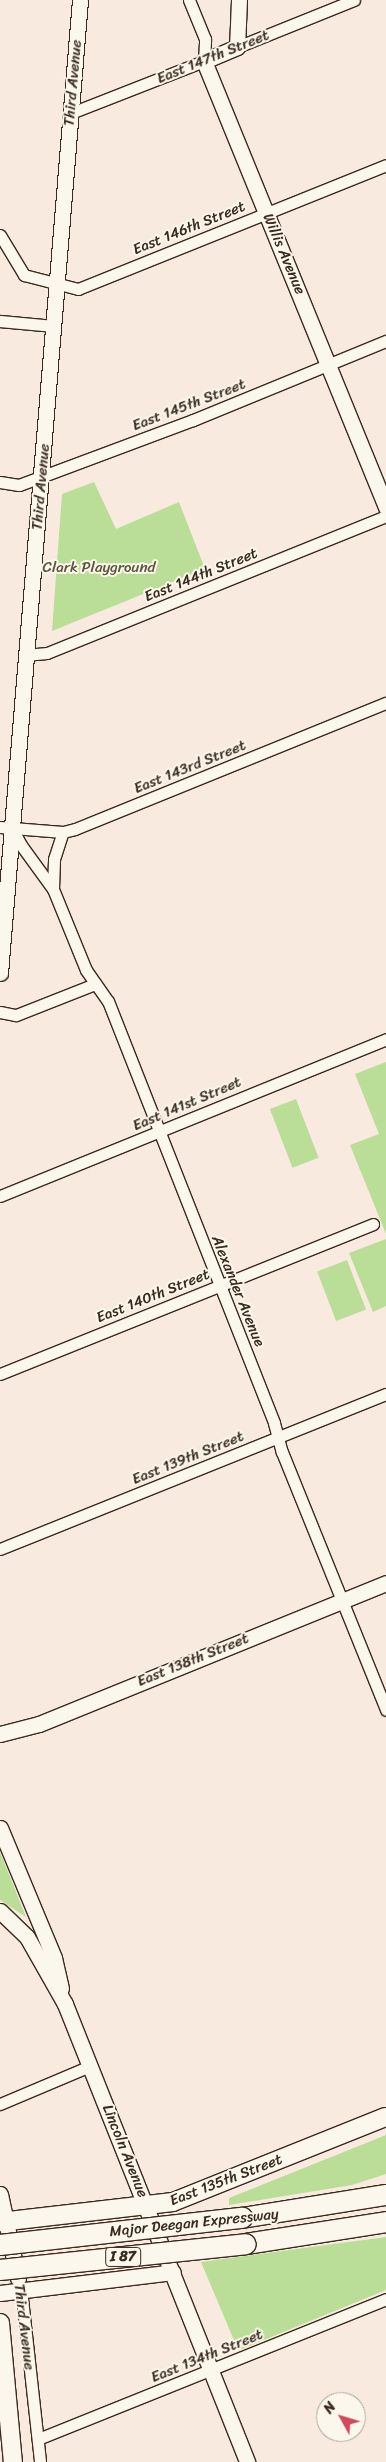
<!DOCTYPE html>
<style>
body{margin:0}
#map{position:relative;width:386px;height:2462px;overflow:hidden;background:#f9eadf;font-family:Sriracha,sans-serif}
div>[style]{position:absolute}
[style*='--x']{left:calc(var(--x)*1px);top:calc(var(--y)*1px);width:calc(var(--w)*1px);rotate:calc(var(--a)*1deg)}
.green>*{inset:0;background:#badd97;transform-origin:0 0}
.roads{filter:drop-shadow(1px 0 #3b2a1e) drop-shadow(-1px 0 #3b2a1e) drop-shadow(0 1px #3b2a1e) drop-shadow(0 -1px #3b2a1e)}
.minor>*{height:11px;margin:-5.5px;padding:0 5.5px;transform-origin:5.5px;border-radius:5.5px;background:#fbf7ec}
.secondary>*{height:15px;margin:-7.5px;padding:0 7.5px;transform-origin:7.5px;border-radius:7.5px;background:#fbf7ec}
.primary>*{height:18px;margin:-9px;padding:0 9px;transform-origin:9px;border-radius:9px;background:#fbf7ec}
.motorway>*{height:20px;margin:-10px;padding:0 10px;transform-origin:10px;border-radius:10px;background:#fbf7ec}
.bridges{filter:drop-shadow(1px 0 #3b2a1e) drop-shadow(-1px 0 #3b2a1e) drop-shadow(0 1px #3b2a1e) drop-shadow(0 -1px #3b2a1e)}
.motorway-bridge>*{height:20px;margin:-10px;padding:0 10px;transform-origin:10px;border-radius:10px;background:#fbf7ec}
span{translate:-50% -50%;white-space:nowrap;text-align:center;line-height:1.15;-webkit-text-stroke:4px #fbf7ec;paint-order:stroke}
.shield-label span{padding:1px 4px;background:#fbf7ec;border:1px solid;border-radius:4px;-webkit-text-stroke-width:0}
.shield-label{font-size:14px;color:#3b2a1e;font-weight:700}
.street-label{font-size:15px;color:#3b2a1e}
.park-label{font-size:15px;color:#5b573c}
.north{position:absolute;left:316px;top:2392px;width:50px;height:50px;box-sizing:border-box;background:#fbf7ec;border:1px solid #aea59a;border-radius:50%;rotate:309deg;font-size:14px;font-weight:700;line-height:20px;text-align:center;color:#3b2a1e}
.north::after{content:'';display:block;margin:auto;width:18px;height:22px;background:#d1495b;clip-path:polygon(50% 0,100% 100%,50% 72%,0 100%)}
</style>
<div id="map">
<div class="green">
<i style="clip-path:polygon(94px 482px,116px 529px,179px 502px,205px 569px,52px 631px,62px 494px)"></i>
<i style="clip-path:polygon(386px 1062px,386px 1234px,350px 1145px,379px 1134px,355px 1074px)"></i>
<i style="left:296px;top:1099px;width:63px;height:28px;rotate:69deg"></i>
<i style="clip-path:polygon(386px 1239px,386px 1306px,373px 1312px,349px 1253px)"></i>
<i style="left:347px;top:1260px;width:53px;height:32px;rotate:69deg"></i>
<i style="clip-path:polygon(0 1852px,26px 1917px,0 1900px)"></i>
<i style="clip-path:polygon(386px 2135px,386px 2174px,352px 2185px,229px 2205px,229px 2198px)"></i>
<i style="clip-path:polygon(386px 2237px,386px 2290px,242px 2349px,236px 2345px,201px 2262px)"></i>
</div>
<div class="roads">
<div class="minor">
<i style="--x:237;--y:47;--w:126;--a:-21.9"></i>
<i style="--x:71;--y:113;--w:143;--a:-21.4"></i>
<i style="--x:204;--y:61;--w:22;--a:-87"></i>
<i style="--x:205;--y:39;--w:42;--a:-112.3"></i>
<i style="--x:0;--y:235;--w:47;--a:59"></i>
<i style="--x:24;--y:275;--w:56;--a:14.5"></i>
<i style="--x:78;--y:289;--w:332;--a:-21.9"></i>
<i style="--x:0;--y:321;--w:54;--a:5.3"></i>
<i style="--x:0;--y:482;--w:19;--a:9"></i>
<i style="--x:19;--y:485;--w:186;--a:-20.5"></i>
<i style="--x:193;--y:420;--w:209;--a:-22.3"></i>
<i style="--x:25;--y:655;--w:22;--a:-5"></i>
<i style="--x:47;--y:653;--w:366;--a:-22"></i>
<i style="--x:0;--y:827;--w:63;--a:4.5"></i>
<i style="--x:63;--y:832;--w:12;--a:-14"></i>
<i style="--x:75;--y:829;--w:336;--a:-22.1"></i>
<i style="--x:12;--y:828;--w:19;--a:62"></i>
<i style="--x:21;--y:845;--w:54;--a:54"></i>
<i style="--x:53;--y:889;--w:87;--a:67.8"></i>
<i style="--x:86;--y:970;--w:38;--a:55"></i>
<i style="--x:108;--y:1001;--w:453;--a:68.5"></i>
<i style="--x:274;--y:1423;--w:30;--a:75"></i>
<i style="--x:282;--y:1452;--w:278;--a:68"></i>
<i style="--x:53;--y:889;--w:30;--a:-88"></i>
<i style="--x:54;--y:859;--w:28;--a:-72"></i>
<i style="--x:0;--y:1012;--w:16;--a:11"></i>
<i style="--x:16;--y:1015;--w:85;--a:-21.4"></i>
<i style="--x:0;--y:1196;--w:417;--a:-22.1"></i>
<i style="--x:0;--y:1374;--w:402;--a:-21.9"></i>
<i style="--x:0;--y:1549;--w:416;--a:-21.9"></i>
<i style="--x:0;--y:2104;--w:98;--a:-22.9"></i>
<i style="--x:21;--y:2289;--w:174;--a:83.7"></i>
<i style="--x:38;--y:2439;--w:375;--a:-21.9"></i>
</div>
<div class="secondary">
<i style="--x:239;--y:0;--w:47;--a:92.4"></i>
<i style="--x:237;--y:47;--w:36;--a:157"></i>
<i style="--x:204;--y:61;--w:483;--a:67.8"></i>
<i style="--x:0;--y:973;--w:976;--a:-85.3"></i>
<i style="--x:0;--y:1734;--w:40;--a:-14.4"></i>
<i style="--x:39;--y:1724;--w:375;--a:-22.1"></i>
<i style="--x:0;--y:1828;--w:141;--a:67.4"></i>
<i style="--x:54;--y:1958;--w:31;--a:77"></i>
<i style="--x:0;--y:1911;--w:37;--a:44"></i>
<i style="--x:27;--y:1937;--w:77;--a:60.4"></i>
<i style="--x:65;--y:2004;--w:493;--a:68.3"></i>
<i style="--x:0;--y:2194;--w:86;--a:77.9"></i>
<i style="--x:0;--y:2293;--w:174;--a:-6.9"></i>
</div>
<div class="primary">
<i style="--x:0;--y:2222;--w:174;--a:-6.6"></i>
<i style="--x:173;--y:2202;--w:229;--a:-21.8"></i>
<i style="--x:0;--y:2323;--w:140;--a:84.7"></i>
</div>
<div class="motorway">
<i style="--x:242;--y:2218;--w:146;--a:-9.1"></i>
<i style="--x:246;--y:2244;--w:142;--a:-8.9"></i>
</div>
</div>
<div class="bridges">
<div class="motorway-bridge">
<i style="--x:0;--y:2245;--w:244;--a:-6.4"></i>
<i style="--x:0;--y:2270;--w:247;--a:-6"></i>
</div>
</div>
<div class="shield-label">
<span style="left:123px;top:2257px">I 87</span>
</div>
<div class="street-label">
<span style="left:213px;top:57px;rotate:-22deg">East 147th Street</span>
<span style="left:73px;top:83px;rotate:-85deg">Third Avenue</span>
<span style="left:189px;top:228px;rotate:-22deg">East 146th Street</span>
<span style="left:284px;top:254px;rotate:67deg">Willis Avenue</span>
<span style="left:189px;top:405px;rotate:-21deg">East 145th Street</span>
<span style="left:41px;top:487px;rotate:-85deg">Third Avenue</span>
<span style="left:201px;top:575px;rotate:-22deg">East 144th Street</span>
<span style="left:190px;top:767px;rotate:-22deg">East 143rd Street</span>
<span style="left:187px;top:1104px;rotate:-23deg">East 141st Street</span>
<span style="left:238px;top:1291px;rotate:68deg">Alexander Avenue</span>
<span style="left:153px;top:1296px;rotate:-22deg">East 140th Street</span>
<span style="left:188px;top:1458px;rotate:-22deg">East 139th Street</span>
<span style="left:193px;top:1660px;rotate:-22deg">East 138th Street</span>
<span style="left:125px;top:2151px;rotate:68deg">Lincoln Avenue</span>
<span style="left:226px;top:2180px;rotate:-21deg">East 135th Street</span>
<span style="left:194px;top:2223px;rotate:-6deg">Major Deegan Expressway</span>
<span style="left:24px;top:2327px;rotate:83deg">Third Avenue</span>
<span style="left:207px;top:2356px;rotate:-22deg">East 134th Street</span>
</div>
<div class="park-label">
<span style="left:99px;top:568px">Clark Playground</span>
</div>
<div class="north">N</div>
</div>
